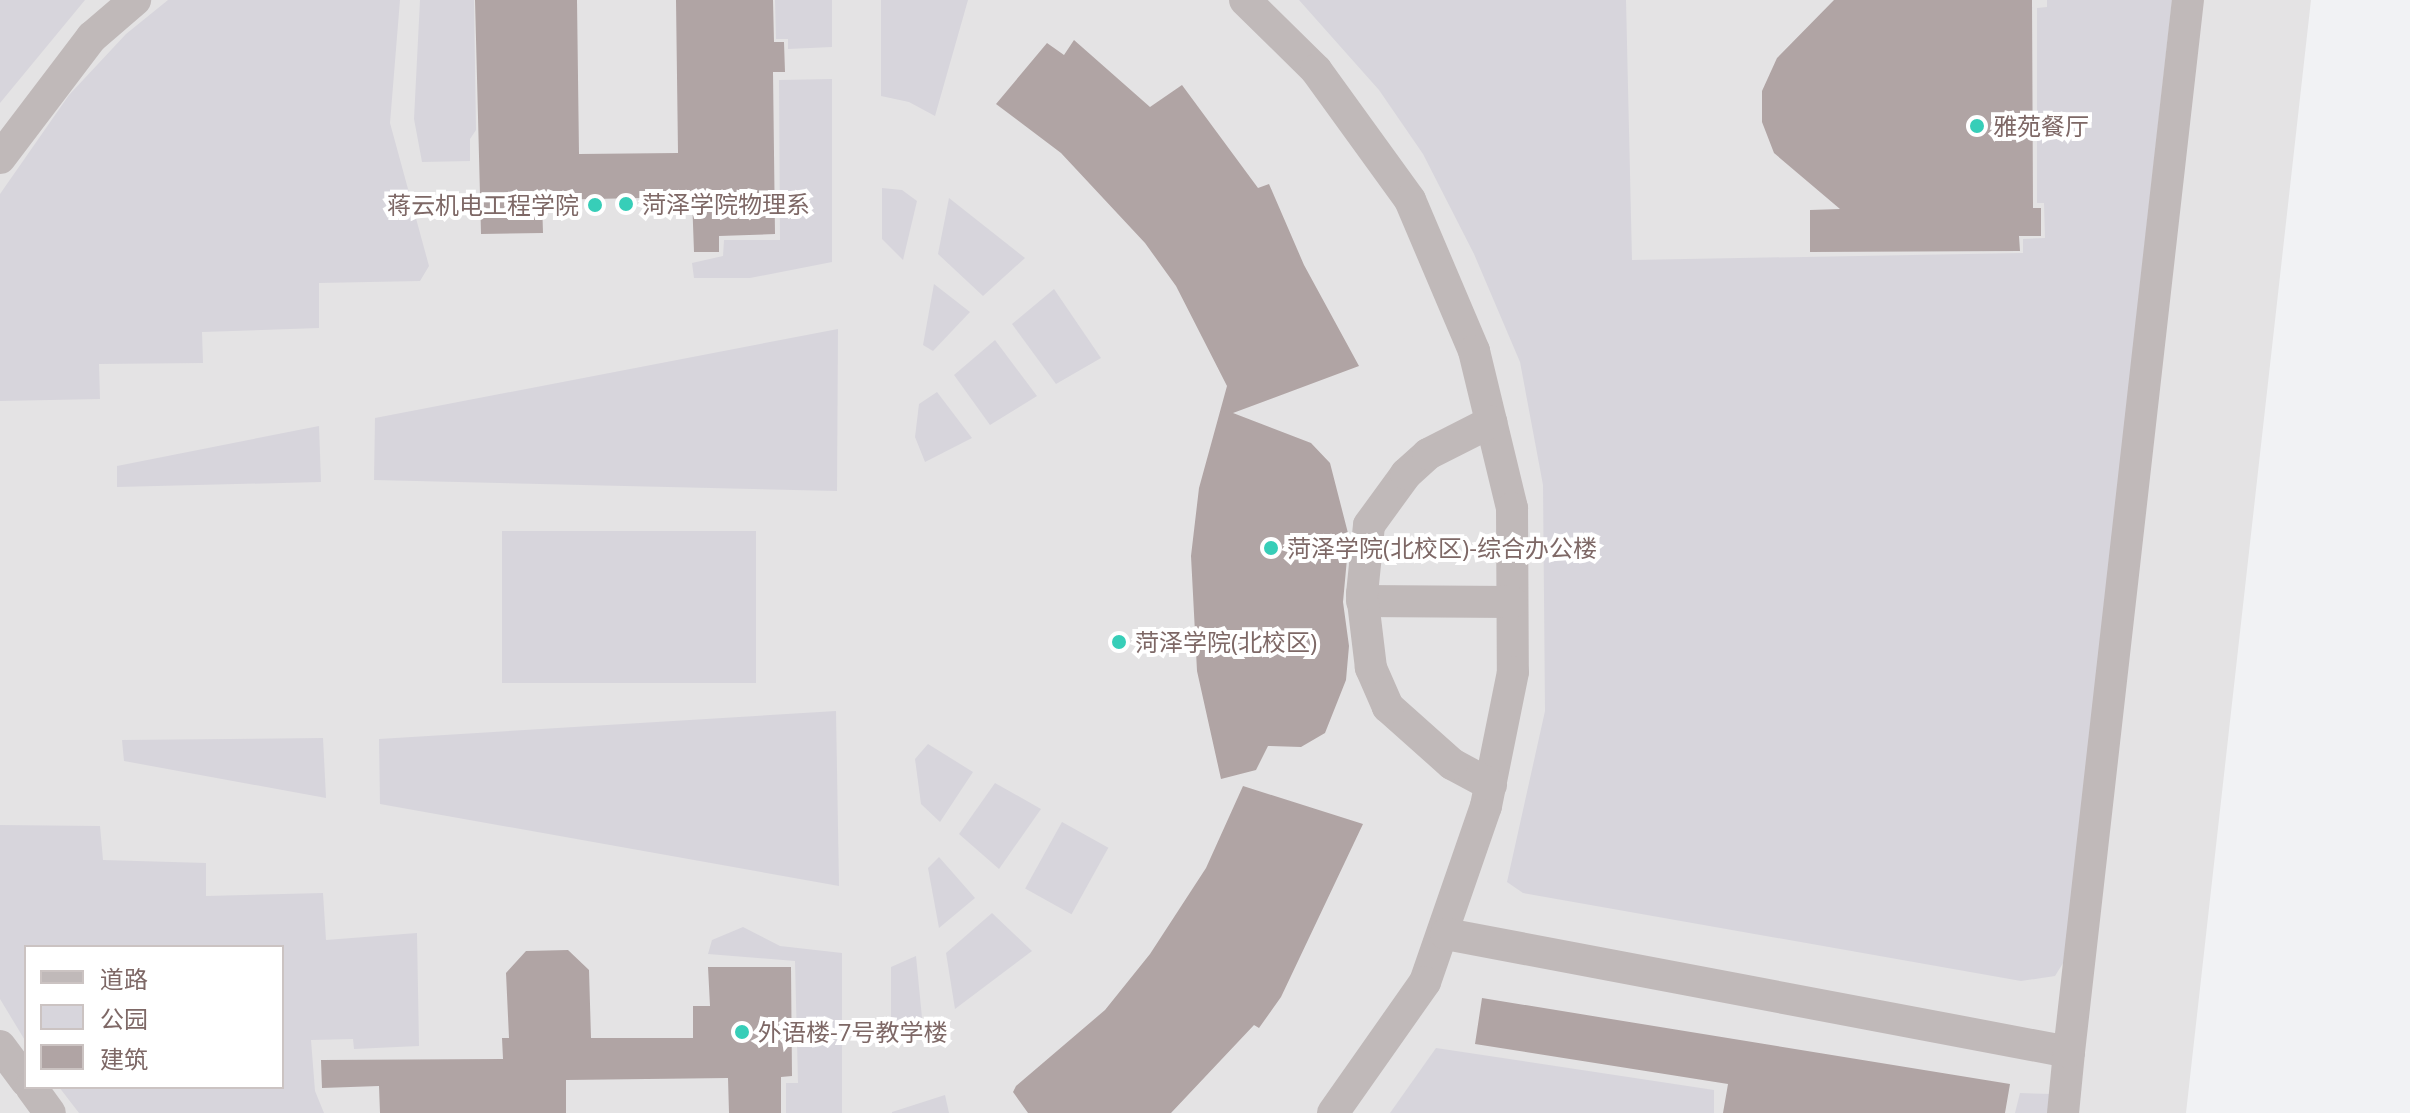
<!DOCTYPE html>
<meta charset="utf-8">
<style>
body{margin:0}
#map{position:relative;width:2410px;height:1113px;overflow:hidden;background:#f1f2f4;font-family:"Open Sans","Noto Sans SC",sans-serif}
div>[style]{position:absolute}
[style*='--x']{left:calc(var(--x)*1px);top:calc(var(--y)*1px);width:calc(var(--w)*1px);rotate:calc(var(--a)*1deg)}
.built>*{inset:0;background:#e4e3e4}
.green>*{inset:0;background:#d7d5dc;transform-origin:0 0}
.building>*{inset:0;background:#b0a4a4}
.street>*{height:32px;margin:-16px;padding:0 16px;transform-origin:16px;border-radius:16px;background:#c0b9b9}
.dots>*{width:22px;height:22px;translate:-50% -50%;box-sizing:border-box;border:4px solid #fff;border-radius:50%}
span{translate:-50% -50%;white-space:nowrap;text-align:center;line-height:1.15;-webkit-text-stroke:8px #fff;paint-order:stroke}
.poi-label{font-size:24px;color:#7e6866}
.left{translate:0 -50%;text-align:left}
.right{translate:-100% -50%;text-align:right}
.legend{position:absolute;left:24px;top:945px;width:260px;height:144px;box-sizing:border-box;background:#fff;border:2px solid #cbc3c2;margin:0;padding:10px 14px;list-style:none;font-size:24px;color:#7e6866}
.legend li{display:flex;align-items:center;gap:16px;height:40px}
.legend b{width:40px;border:2px solid #cbc3c2}
</style>
<div id="map">
<div class="built">
<i style="clip-path:polygon(evenodd,0 0,2311px 0,2186px 1113px,0 1113px,0 0,26px 947px,282px 947px,282px 1087px,26px 1087px,26px 947px)"></i>
</div>
<div class="green">
<i style="clip-path:polygon(0 0,85px 0,0 103px)"></i>
<i style="clip-path:polygon(168px 0,400px 0,390px 123px,429px 266px,420px 281px,319px 283px,319px 328px,202px 332px,203px 363px,99px 364px,100px 399px,0 401px,0 194px,69px 95px,126px 34px)"></i>
<i style="clip-path:polygon(420px 0,474px 0,476px 130px,470px 139px,470px 161px,422px 162px,414px 119px)"></i>
<i style="clip-path:polygon(775px 0,832px 0,832px 47px,788px 49px,788px 39px,776px 39px)"></i>
<i style="clip-path:polygon(881px 0,968px 0,935px 116px,909px 102px,881px 96px)"></i>
<i style="clip-path:polygon(1299px 0,1626px 0,1632px 260px,2023px 253px,2023px 239px,2045px 238px,2044px 203px,2037px 203px,2037px 8px,2047px 7px,2047px 0,2172px 0,2065px 960px,2055px 976px,2021px 981px,1523px 893px,1507px 882px,1545px 711px,1543px 485px,1520px 362px,1474px 254px,1423px 154px,1379px 90px)"></i>
<i style="clip-path:polygon(832px 79px,832px 262px,750px 278px,694px 278px,692px 263px,723px 256px,724px 240px,780px 240px,779px 80px)"></i>
<i style="clip-path:polygon(882px 188px,902px 190px,917px 201px,903px 260px,882px 239px)"></i>
<i style="clip-path:polygon(949px 198px,1025px 258px,983px 296px,938px 254px)"></i>
<i style="clip-path:polygon(934px 284px,970px 312px,933px 351px,923px 345px)"></i>
<i style="clip-path:polygon(1054px 289px,1101px 358px,1056px 384px,1012px 324px)"></i>
<i style="clip-path:polygon(838px 329px,837px 491px,374px 480px,375px 418px)"></i>
<i style="clip-path:polygon(995px 340px,1037px 396px,990px 425px,954px 375px)"></i>
<i style="clip-path:polygon(937px 392px,972px 438px,925px 462px,915px 437px,919px 404px)"></i>
<i style="clip-path:polygon(319px 426px,321px 482px,117px 487px,117px 466px)"></i>
<i style="left:756px;top:531px;width:152px;height:254px;rotate:90deg"></i>
<i style="clip-path:polygon(836px 711px,839px 886px,380px 804px,379px 739px)"></i>
<i style="clip-path:polygon(323px 738px,326px 798px,124px 761px,122px 740px)"></i>
<i style="clip-path:polygon(928px 744px,973px 772px,940px 822px,921px 804px,915px 759px)"></i>
<i style="clip-path:polygon(995px 783px,1041px 809px,999px 869px,959px 834px)"></i>
<i style="left:1062px;top:822px;width:53px;height:76px;rotate:29deg"></i>
<i style="clip-path:polygon(0 825px,100px 826px,103px 860px,206px 863px,206px 896px,323px 893px,326px 940px,417px 933px,419px 1046px,354px 1049px,353px 1039px,311px 1040px,315px 1091px,324px 1113px,79px 1113px,59px 1087px,282px 1087px,282px 947px,26px 947px,26px 1042px,0 999px)"></i>
<i style="clip-path:polygon(939px 857px,975px 898px,939px 928px,928px 868px)"></i>
<i style="clip-path:polygon(992px 913px,1032px 951px,955px 1009px,946px 953px)"></i>
<i style="clip-path:polygon(743px 927px,780px 946px,842px 953px,842px 1113px,786px 1113px,786px 1083px,798px 1083px,795px 961px,708px 954px,712px 940px)"></i>
<i style="clip-path:polygon(916px 956px,922px 1018px,891px 1033px,891px 967px)"></i>
<i style="clip-path:polygon(1436px 1048px,1714px 1090px,1714px 1113px,1390px 1113px)"></i>
<i style="clip-path:polygon(2020px 1093px,2052px 1094px,2053px 1113px,2015px 1113px)"></i>
<i style="clip-path:polygon(945px 1095px,949px 1113px,892px 1113px,892px 1112px)"></i>
</div>
<div class="building">
<i style="clip-path:polygon(475px 0,577px 0,579px 154px,678px 153px,676px 0,773px 0,774px 42px,784px 42px,785px 72px,773px 72px,775px 234px,719px 236px,719px 252px,694px 252px,692px 197px,542px 200px,543px 233px,481px 234px)"></i>
<i style="clip-path:polygon(1834px 0,2032px 0,2033px 208px,2041px 208px,2041px 236px,2019px 236px,2020px 251px,1810px 252px,1810px 210px,1840px 209px,1774px 153px,1762px 122px,1762px 91px,1777px 58px)"></i>
<i style="clip-path:polygon(1074px 40px,1150px 107px,1182px 85px,1258px 188px,1269px 184px,1304px 265px,1359px 366px,1233px 413px,1311px 443px,1330px 463px,1349px 537px,1343px 602px,1349px 646px,1346px 680px,1325px 733px,1301px 747px,1268px 746px,1256px 770px,1221px 779px,1197px 671px,1191px 556px,1199px 488px,1227px 386px,1176px 286px,1145px 243px,1061px 153px,996px 104px,1047px 43px,1064px 55px)"></i>
<i style="clip-path:polygon(1243px 786px,1363px 824px,1281px 997px,1259px 1028px,1254px 1025px,1171px 1113px,1028px 1113px,1013px 1092px,1016px 1086px,1105px 1010px,1150px 954px,1206px 868px)"></i>
<i style="clip-path:polygon(568px 950px,589px 970px,591px 1038px,693px 1038px,693px 1006px,710px 1006px,708px 967px,791px 967px,792px 1076px,781px 1077px,781px 1113px,729px 1113px,728px 1078px,566px 1080px,566px 1113px,380px 1113px,379px 1086px,322px 1088px,321px 1060px,503px 1059px,502px 1038px,509px 1038px,506px 973px,526px 951px)"></i>
<i style="clip-path:polygon(1482px 998px,2010px 1084px,2005px 1113px,1723px 1113px,1728px 1084px,1475px 1044px)"></i>
</div>
<div class="street">
<i style="--x:1245;--y:0;--w:100;--a:44.6"></i>
<i style="--x:1316;--y:70;--w:160;--a:54.1"></i>
<i style="--x:1410;--y:200;--w:164;--a:67"></i>
<i style="--x:1474;--y:351;--w:162;--a:76.4"></i>
<i style="--x:1512;--y:508;--w:164;--a:89.7"></i>
<i style="--x:1513;--y:672;--w:137;--a:101.4"></i>
<i style="--x:1486;--y:806;--w:186;--a:109.1"></i>
<i style="--x:1425;--y:982;--w:160;--a:125.1"></i>
<i style="--x:0;--y:158;--w:152;--a:-52.8"></i>
<i style="--x:92;--y:37;--w:57;--a:-40.7"></i>
<i style="--x:1362;--y:601;--w:150;--a:0.4"></i>
<i style="--x:1491;--y:785;--w:44;--a:-151.7"></i>
<i style="--x:1452;--y:764;--w:86;--a:-138.3"></i>
<i style="--x:1388;--y:707;--w:43;--a:-113.6"></i>
<i style="--x:1371;--y:668;--w:75;--a:-96.9"></i>
<i style="--x:1362;--y:594;--w:69;--a:-84.2"></i>
<i style="--x:1369;--y:525;--w:63;--a:-54"></i>
<i style="--x:1406;--y:474;--w:30;--a:-42"></i>
<i style="--x:1428;--y:454;--w:71;--a:-26.9"></i>
<i style="--x:1446;--y:934;--w:634;--a:10.73"></i>
<i style="--x:2069;--y:1052;--w:61;--a:95.6"></i>
<i style="--x:0;--y:1046;--w:44;--a:53.4"></i>
<i style="--x:2069;--y:1052;--w:1059;--a:-83.55"></i>
<i style="--x:31;--y:1087;--w:32;--a:54"></i>
</div>
<div class="dots">
<i style="left:1977px;top:126px;background:#37ceb8"></i>
<i style="left:626px;top:204px;background:#37ceb8"></i>
<i style="left:595px;top:205px;background:#37ceb8"></i>
<i style="left:1271px;top:548px;background:#37ceb8"></i>
<i style="left:1119px;top:642px;background:#37ceb8"></i>
<i style="left:742px;top:1032px;background:#37ceb8"></i>
</div>
<div class="poi-label">
<span class="left" style="left:1993px;top:126px">雅苑餐厅</span>
<span class="left" style="left:642px;top:204px">菏泽学院物理系</span>
<span class="right" style="left:579px;top:205px">蒋云机电工程学院</span>
<span class="left" style="left:1287px;top:548px">菏泽学院(北校区)-综合办公楼</span>
<span class="left" style="left:1135px;top:642px">菏泽学院(北校区)</span>
<span class="left" style="left:758px;top:1032px">外语楼-7号教学楼</span>
</div>
<ul class="legend">
<li><b style="height:10px;background:#c0b9b9"></b>道路</li>
<li><b style="height:22px;background:#d7d5dc"></b>公园</li>
<li><b style="height:22px;background:#b0a4a4"></b>建筑</li>
</ul>
</div>
